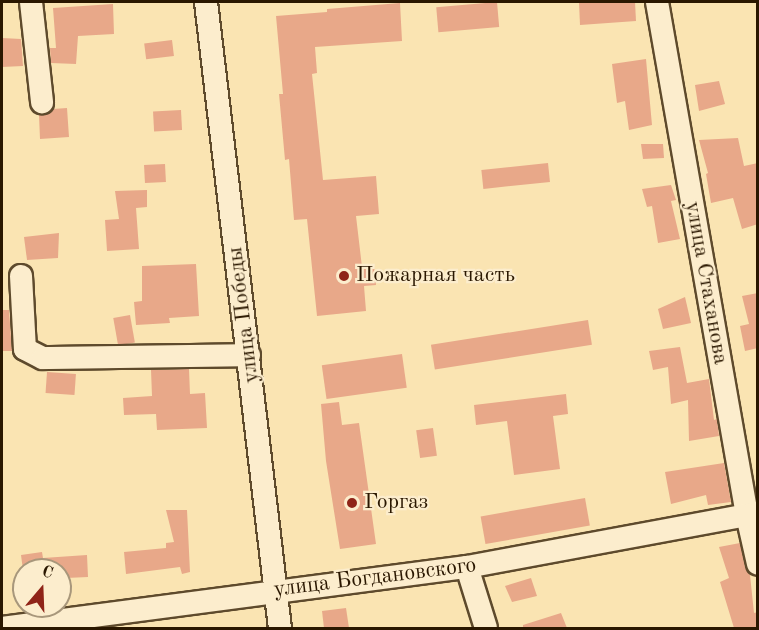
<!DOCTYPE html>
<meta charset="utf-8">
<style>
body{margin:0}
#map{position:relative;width:759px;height:630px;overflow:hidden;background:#fae4b2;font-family:"Old Standard TT",serif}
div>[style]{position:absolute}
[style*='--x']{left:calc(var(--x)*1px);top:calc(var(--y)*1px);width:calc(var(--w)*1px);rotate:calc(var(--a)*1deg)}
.building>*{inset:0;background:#e8a889;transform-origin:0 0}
.roads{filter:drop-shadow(2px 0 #5e4a2c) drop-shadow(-2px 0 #5e4a2c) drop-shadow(0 2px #5e4a2c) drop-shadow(0 -2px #5e4a2c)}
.minor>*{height:22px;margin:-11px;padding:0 11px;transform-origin:11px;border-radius:11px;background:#fcedcd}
.dots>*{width:16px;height:16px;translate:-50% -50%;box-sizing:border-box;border:3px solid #fcedcd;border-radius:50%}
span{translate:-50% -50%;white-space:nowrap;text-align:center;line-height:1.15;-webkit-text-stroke:4.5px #fcedcd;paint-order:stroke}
.poi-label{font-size:22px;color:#2a1700}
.left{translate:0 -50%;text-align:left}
.street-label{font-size:22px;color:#2a1700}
.frame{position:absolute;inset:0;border:3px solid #2a1700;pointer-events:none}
.north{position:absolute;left:12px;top:558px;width:60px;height:60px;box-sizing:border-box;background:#fcedcd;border:2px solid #a8977b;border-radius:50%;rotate:19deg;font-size:16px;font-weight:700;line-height:24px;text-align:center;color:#2a1700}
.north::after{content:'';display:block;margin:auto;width:21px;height:27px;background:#8f2418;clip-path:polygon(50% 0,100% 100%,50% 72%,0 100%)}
</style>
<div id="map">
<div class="building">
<i style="left:497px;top:2px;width:25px;height:61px;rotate:85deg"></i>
<i style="clip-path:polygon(579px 2px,635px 2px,636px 21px,580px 25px)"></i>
<i style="clip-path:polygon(400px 3px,402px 41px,315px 47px,317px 73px,312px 74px,323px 180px,376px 176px,379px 214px,356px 216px,362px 267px,374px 266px,376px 285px,364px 286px,366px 311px,317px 316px,307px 219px,294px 220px,289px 159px,285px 160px,279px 94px,283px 94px,276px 16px,327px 12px,327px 9px)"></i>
<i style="clip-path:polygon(113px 4px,114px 34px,78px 36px,76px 64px,51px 63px,50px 48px,56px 48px,53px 8px)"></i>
<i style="clip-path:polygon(2px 38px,21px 39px,23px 66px,2px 67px)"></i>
<i style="left:172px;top:40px;width:16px;height:28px;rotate:83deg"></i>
<i style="clip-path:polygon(646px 59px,652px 125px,629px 130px,625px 101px,617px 103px,612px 64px)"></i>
<i style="clip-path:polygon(719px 81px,725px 104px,699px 111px,695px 85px)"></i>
<i style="clip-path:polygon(67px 108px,69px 137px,40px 139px,39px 115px,49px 113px,53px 109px)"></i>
<i style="left:181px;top:110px;width:20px;height:28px;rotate:87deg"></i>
<i style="clip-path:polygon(738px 138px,744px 166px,758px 163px,758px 224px,742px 229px,733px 198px,711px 203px,706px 174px,708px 173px,699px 140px)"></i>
<i style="clip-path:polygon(641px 144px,663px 144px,664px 158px,643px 159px)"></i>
<i style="left:548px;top:163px;width:19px;height:67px;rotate:84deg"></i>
<i style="left:165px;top:164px;width:18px;height:21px;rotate:87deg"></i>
<i style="clip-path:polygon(671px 185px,676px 200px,671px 201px,680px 239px,658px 243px,652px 206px,647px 207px,642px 189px)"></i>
<i style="clip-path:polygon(147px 190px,147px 207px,136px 208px,139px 249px,107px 251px,105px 220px,119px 219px,115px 191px)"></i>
<i style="clip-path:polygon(59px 233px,58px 258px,27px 260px,24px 237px)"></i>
<i style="clip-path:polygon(196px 264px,199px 316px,169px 318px,170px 323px,136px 325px,134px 302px,142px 301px,142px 266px)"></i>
<i style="clip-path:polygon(758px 293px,758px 348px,745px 351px,740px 326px,749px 324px,742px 296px)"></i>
<i style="clip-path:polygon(685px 297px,691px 323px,663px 329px,658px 309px)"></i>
<i style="clip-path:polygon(2px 310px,9px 310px,12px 351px,2px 351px)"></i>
<i style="left:130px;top:315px;width:28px;height:17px;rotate:80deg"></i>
<i style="left:588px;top:320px;width:25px;height:159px;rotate:81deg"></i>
<i style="clip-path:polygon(680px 347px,687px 383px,709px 379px,714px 420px,717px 419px,719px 436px,689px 441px,688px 400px,671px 404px,668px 367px,653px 370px,649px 351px)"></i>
<i style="left:402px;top:354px;width:34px;height:81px;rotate:82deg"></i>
<i style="clip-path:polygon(189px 369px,190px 394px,205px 393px,207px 428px,157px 430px,156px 414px,124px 415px,123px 398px,152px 396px,151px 370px)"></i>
<i style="left:47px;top:372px;width:29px;height:21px;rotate:4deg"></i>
<i style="clip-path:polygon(566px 394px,568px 414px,553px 416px,560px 469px,514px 475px,507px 421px,476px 425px,474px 405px)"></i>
<i style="clip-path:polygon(339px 402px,342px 425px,359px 423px,376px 544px,340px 549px,326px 461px,321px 404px)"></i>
<i style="left:433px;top:428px;width:28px;height:17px;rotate:82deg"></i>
<i style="clip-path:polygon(724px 463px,731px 502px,708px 505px,706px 495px,671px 504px,665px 472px)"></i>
<i style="left:585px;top:498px;width:28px;height:106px;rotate:80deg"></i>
<i style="clip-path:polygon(166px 510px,187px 510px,190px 572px,182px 574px,180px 567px,126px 574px,124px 552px,166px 548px,166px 543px,174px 542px)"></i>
<i style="clip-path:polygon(740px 543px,745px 567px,750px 575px,754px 613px,758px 612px,758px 628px,734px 628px,720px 582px,729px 578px,719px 547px)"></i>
<i style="clip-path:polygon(42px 552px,43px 558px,87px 555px,88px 577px,66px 578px,64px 570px,23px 570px,21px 555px)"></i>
<i style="clip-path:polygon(531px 578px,537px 596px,512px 602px,505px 586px)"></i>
<i style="clip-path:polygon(346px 608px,349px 628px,324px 628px,322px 611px)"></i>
<i style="clip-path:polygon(561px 613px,567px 628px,523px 628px,523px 625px)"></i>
</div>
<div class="roads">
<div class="minor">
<i style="--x:31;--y:2;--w:101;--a:83.7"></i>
<i style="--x:206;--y:2;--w:630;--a:83.26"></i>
<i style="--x:657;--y:2;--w:521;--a:80.05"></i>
<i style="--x:747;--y:515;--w:50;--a:77.3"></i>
<i style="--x:21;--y:276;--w:73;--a:86.9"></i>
<i style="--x:25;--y:349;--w:20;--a:27"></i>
<i style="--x:43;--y:358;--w:206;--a:-0.8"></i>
<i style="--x:467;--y:567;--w:64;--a:72.7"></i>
<i style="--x:2;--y:628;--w:469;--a:-7.5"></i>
<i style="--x:467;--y:567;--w:285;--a:-10.5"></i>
</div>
</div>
<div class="dots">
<i style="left:344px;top:276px;background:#8f2418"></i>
<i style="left:352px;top:503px;background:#8f2418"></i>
</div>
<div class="poi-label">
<span class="left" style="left:356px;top:276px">Пожарная часть</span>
<span class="left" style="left:364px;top:503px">Горгаз</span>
</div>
<div class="street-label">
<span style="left:706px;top:283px;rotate:80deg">улица Стаханова</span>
<span style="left:244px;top:315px;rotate:-97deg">улица Победы</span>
<span style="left:375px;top:578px;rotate:-7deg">улица Богдановского</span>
</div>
<div class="frame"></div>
<div class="north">С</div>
</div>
